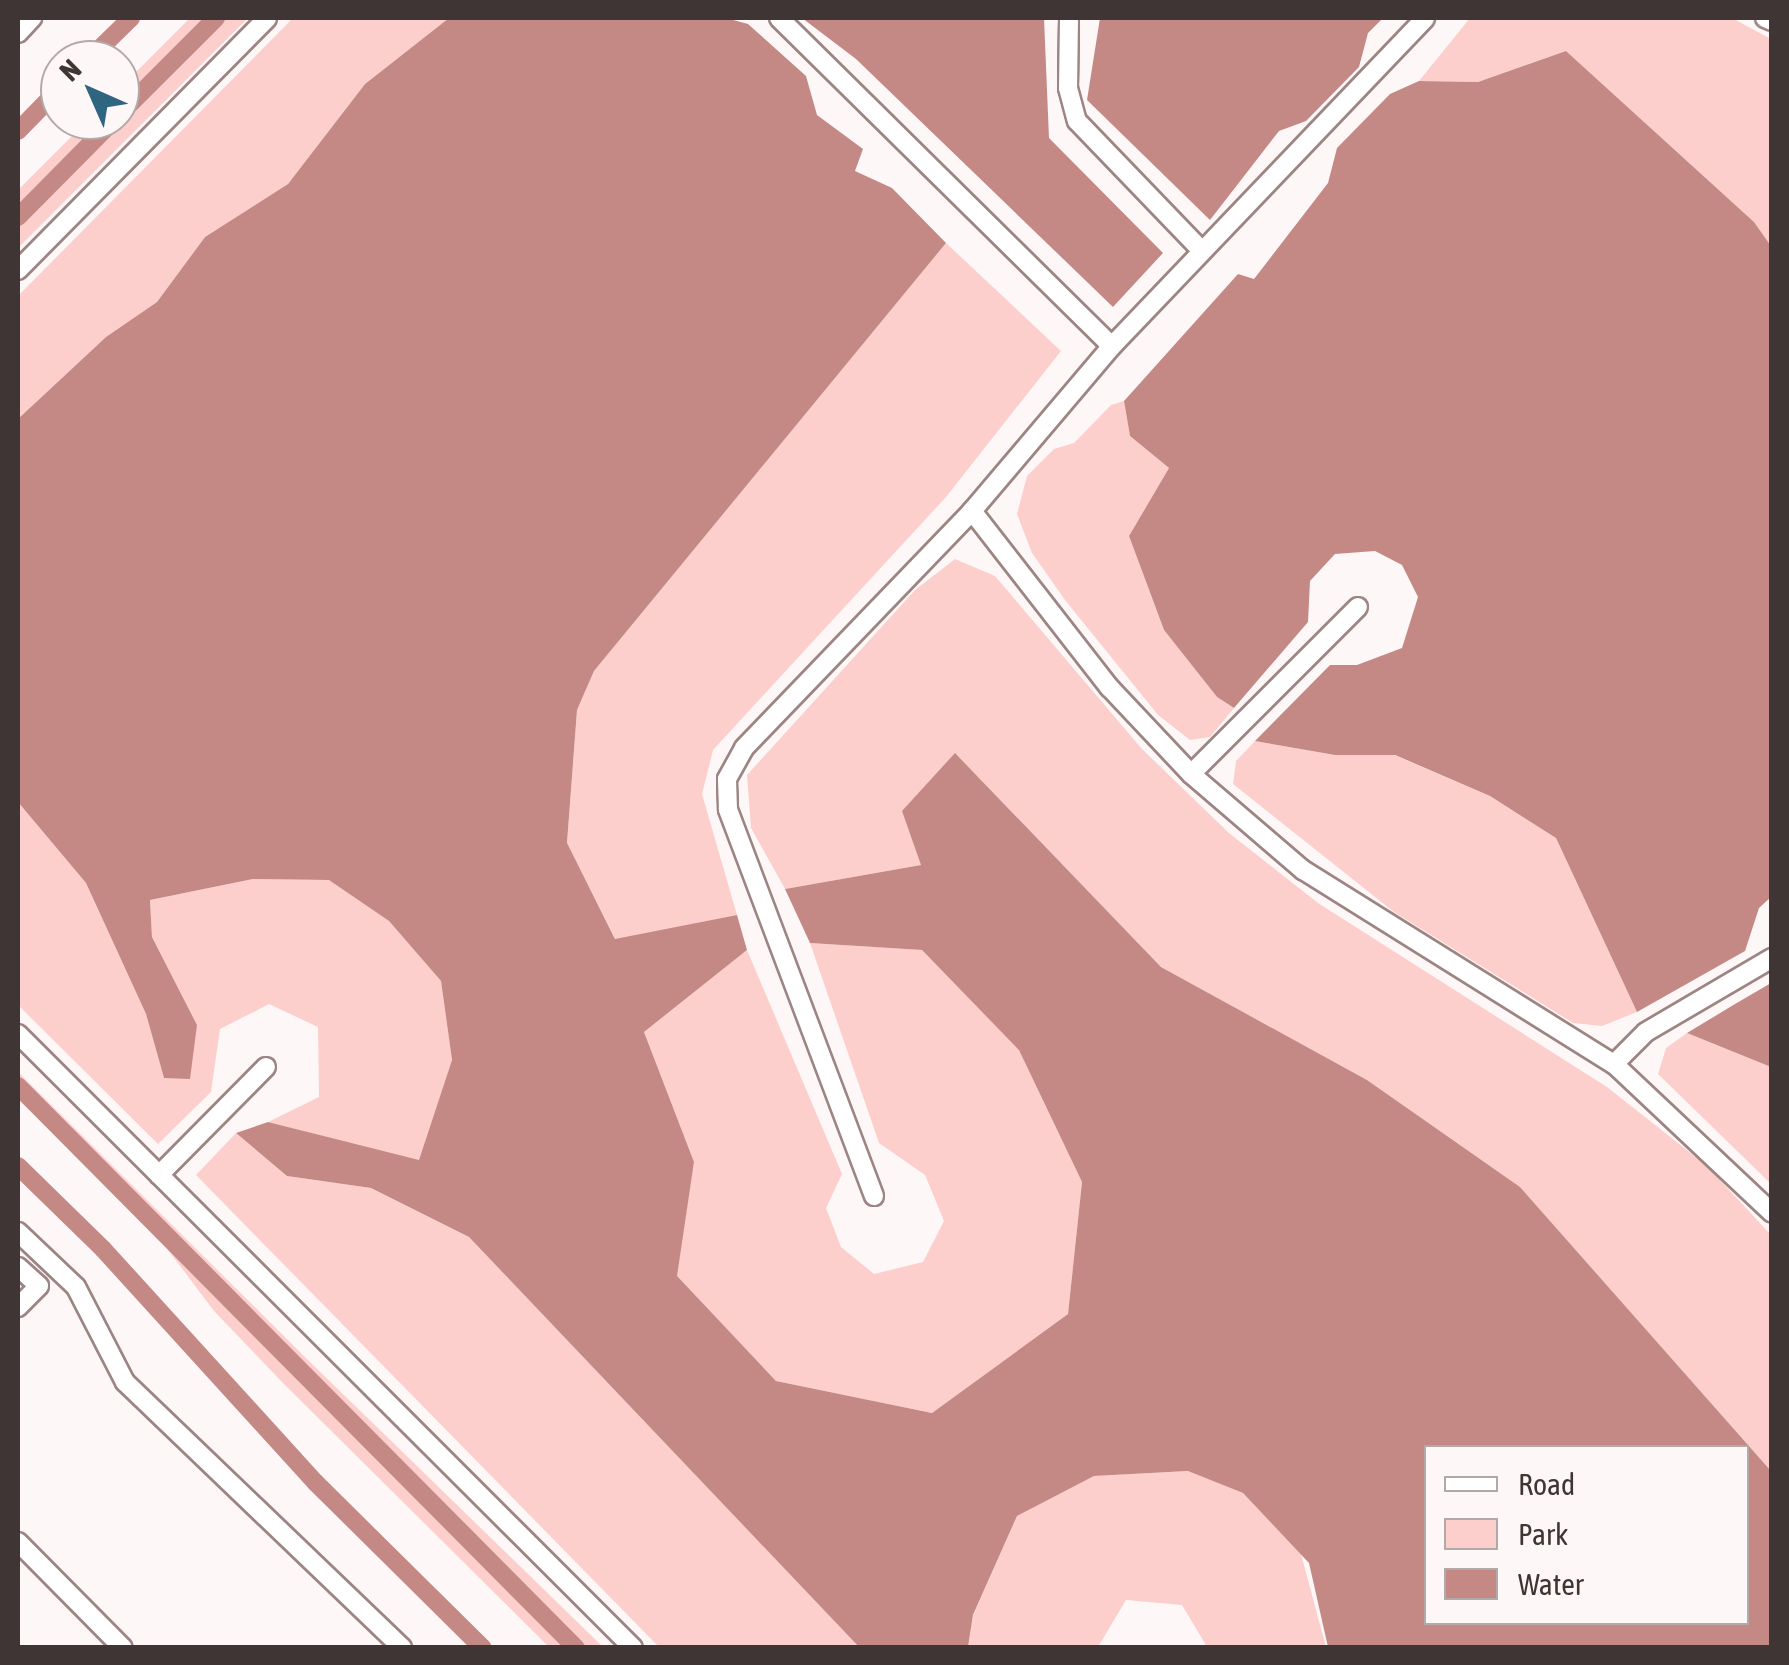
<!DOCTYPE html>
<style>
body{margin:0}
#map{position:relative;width:1789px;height:1665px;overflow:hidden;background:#fdf8f7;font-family:"Asap Condensed",sans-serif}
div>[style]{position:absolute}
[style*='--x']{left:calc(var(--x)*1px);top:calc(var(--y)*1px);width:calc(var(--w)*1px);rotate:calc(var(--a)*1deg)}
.green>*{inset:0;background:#fccfcc}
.water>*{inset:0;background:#c58985}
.canal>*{height:18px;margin:-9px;padding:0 9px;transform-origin:9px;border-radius:9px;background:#c58985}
.roads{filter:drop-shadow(2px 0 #9c8583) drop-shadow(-2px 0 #9c8583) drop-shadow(0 2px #9c8583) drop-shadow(0 -2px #9c8583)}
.minor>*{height:18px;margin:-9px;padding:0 9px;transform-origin:9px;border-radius:9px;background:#fff}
span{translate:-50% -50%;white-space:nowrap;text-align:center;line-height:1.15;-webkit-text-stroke:10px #fdf8f7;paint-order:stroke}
.frame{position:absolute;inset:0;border:20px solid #3f3534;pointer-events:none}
.legend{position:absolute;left:1424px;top:1445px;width:325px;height:180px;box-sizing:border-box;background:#fdf8f7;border:2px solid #b1aaa9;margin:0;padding:12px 18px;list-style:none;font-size:30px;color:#3f3534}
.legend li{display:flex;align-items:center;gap:20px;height:50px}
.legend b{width:50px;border:2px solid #b1aaa9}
.north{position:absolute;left:40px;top:40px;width:100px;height:100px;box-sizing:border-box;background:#fdf8f7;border:2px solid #b1aaa9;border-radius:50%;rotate:315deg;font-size:28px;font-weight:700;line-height:40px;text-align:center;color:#3f3534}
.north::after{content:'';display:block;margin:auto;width:35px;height:45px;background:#306581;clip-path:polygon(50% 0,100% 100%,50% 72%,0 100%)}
</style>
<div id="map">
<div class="green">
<i style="clip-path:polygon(190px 18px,248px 18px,18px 248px,18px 190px,88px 120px,120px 120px,120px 88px)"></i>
<i style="clip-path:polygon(293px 18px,449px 18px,365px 84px,288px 184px,205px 237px,157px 302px,106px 337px,18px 419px,18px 296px)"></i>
<i style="clip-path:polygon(1470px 18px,1732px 18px,1771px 39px,1771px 246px,1754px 222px,1566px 51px,1478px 82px,1419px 81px)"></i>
<i style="clip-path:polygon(946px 243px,1061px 351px,946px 497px,713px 750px,702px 794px,737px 915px,616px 940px,567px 844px,577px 710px,594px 671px)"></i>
<i style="clip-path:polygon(1124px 401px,1130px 436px,1169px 468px,1129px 536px,1164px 630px,1217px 697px,1234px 708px,1210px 737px,1190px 740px,1158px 715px,1065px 600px,1032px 553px,1017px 514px,1027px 476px,1054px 449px,1074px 443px,1111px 405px)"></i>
<i style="clip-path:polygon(955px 559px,995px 576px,1142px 749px,1229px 833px,1318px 903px,1607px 1087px,1707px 1166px,1771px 1235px,1771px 1471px,1520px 1187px,1367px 1080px,1161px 967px,956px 754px,921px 865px,785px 889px,751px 828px,747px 775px,915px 590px)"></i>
<i style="clip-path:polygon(1255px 741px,1335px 755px,1394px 755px,1490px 796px,1556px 838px,1637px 1012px,1602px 1026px,1573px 1023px,1394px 912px,1233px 784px,1236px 761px)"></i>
<i style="clip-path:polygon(18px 802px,86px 883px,146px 1014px,164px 1078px,197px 1025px,152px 937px,150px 900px,253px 879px,330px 880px,389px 921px,441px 981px,452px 1060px,419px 1161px,268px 1122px,319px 1097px,318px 1027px,269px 1004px,220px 1029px,211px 1092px,158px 1144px,18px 1005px)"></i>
<i style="clip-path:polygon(810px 943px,922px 950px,1019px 1049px,1082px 1182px,1068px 1314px,932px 1413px,776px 1381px,676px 1276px,694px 1162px,644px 1032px,747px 950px,842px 1174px,826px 1208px,841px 1247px,874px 1274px,923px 1262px,944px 1221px,925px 1175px,879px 1143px)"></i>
<i style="clip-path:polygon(1687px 1033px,1771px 1067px,1771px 1184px,1658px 1074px,1666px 1048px)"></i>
<i style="clip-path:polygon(18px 1072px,308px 1360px,603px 1647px,549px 1647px,283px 1383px,214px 1311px,147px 1222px,18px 1099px)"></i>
<i style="clip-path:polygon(236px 1133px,287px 1176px,371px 1188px,469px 1237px,859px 1647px,659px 1647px,196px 1175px)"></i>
<i style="clip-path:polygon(1189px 1471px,1243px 1493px,1301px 1554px,1326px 1647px,1207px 1647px,1182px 1605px,1126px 1600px,1098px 1647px,968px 1648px,973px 1616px,1017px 1516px,1094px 1476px)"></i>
</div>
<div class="water">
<i style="clip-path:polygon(evenodd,449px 18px,726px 18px,748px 24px,806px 76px,817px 115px,863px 149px,855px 171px,892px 188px,946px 243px,594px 671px,577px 710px,567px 843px,615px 939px,737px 915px,747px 950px,644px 1032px,694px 1162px,677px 1276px,776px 1381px,932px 1413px,1068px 1314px,1082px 1182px,1019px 1050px,922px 950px,810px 943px,785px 889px,921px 865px,902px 811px,955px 753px,1161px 967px,1367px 1080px,1520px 1187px,1771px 1471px,1771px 1647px,1328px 1647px,1309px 1563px,1243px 1493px,1188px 1471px,1094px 1476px,1017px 1516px,973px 1615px,968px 1647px,859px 1647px,469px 1237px,371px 1188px,287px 1176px,236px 1133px,268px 1122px,419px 1160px,452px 1060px,441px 981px,389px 921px,329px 880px,253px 879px,150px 900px,152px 937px,197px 1025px,190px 1079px,164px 1078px,146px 1014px,86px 883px,18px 802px,18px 419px,106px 337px,157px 302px,205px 237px,288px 184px,365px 84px,449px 18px,1426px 1448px,1746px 1448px,1746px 1622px,1426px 1622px,1426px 1448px)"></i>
<i style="clip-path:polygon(802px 18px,1044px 18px,1049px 138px,1163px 253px,1113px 307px,856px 59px)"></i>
<i style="clip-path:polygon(1100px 18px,1383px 18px,1368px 33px,1359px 67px,1306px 121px,1279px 131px,1210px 220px,1087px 100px)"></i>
<i style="clip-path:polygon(1566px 51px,1754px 222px,1771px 246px,1771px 897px,1759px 908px,1745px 951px,1637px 1012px,1556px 838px,1490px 796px,1395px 755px,1335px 755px,1255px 741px,1330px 665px,1357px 665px,1402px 648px,1418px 597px,1402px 565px,1375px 551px,1335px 554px,1310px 581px,1308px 622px,1234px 708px,1217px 697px,1164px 630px,1129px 536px,1169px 468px,1130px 436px,1124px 401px,1238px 274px,1254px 279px,1328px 183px,1337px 148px,1390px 94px,1419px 81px,1478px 82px)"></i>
<i style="clip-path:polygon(1771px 983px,1771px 1067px,1687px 1033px,1735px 1004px)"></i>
</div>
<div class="canal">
<i style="--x:88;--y:60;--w:60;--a:-44.3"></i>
<i style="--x:120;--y:114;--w:136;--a:-45"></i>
<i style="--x:18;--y:131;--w:60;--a:-45.7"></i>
<i style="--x:18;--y:217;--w:136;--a:-45.3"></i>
<i style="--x:18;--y:1086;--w:792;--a:45.2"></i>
<i style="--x:18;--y:1166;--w:119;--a:44.3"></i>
<i style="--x:103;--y:1249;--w:315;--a:47.7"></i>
<i style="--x:315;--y:1482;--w:236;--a:44.7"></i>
</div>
<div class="roads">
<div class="minor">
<i style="--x:779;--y:18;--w:467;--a:44.6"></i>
<i style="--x:1069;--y:18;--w:70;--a:90.8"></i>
<i style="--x:1068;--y:88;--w:34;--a:75"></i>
<i style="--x:1077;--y:121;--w:179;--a:46.1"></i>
<i style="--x:1765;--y:18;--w:8;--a:23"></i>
<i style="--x:18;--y:33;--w:21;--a:-47"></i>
<i style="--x:18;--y:270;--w:354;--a:-45.3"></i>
<i style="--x:972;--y:511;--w:224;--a:52.1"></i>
<i style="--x:1110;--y:688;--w:118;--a:46.7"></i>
<i style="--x:1191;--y:774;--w:148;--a:40.6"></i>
<i style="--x:1303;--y:870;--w:367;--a:32"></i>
<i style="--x:1614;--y:1064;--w:217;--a:43.3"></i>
<i style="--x:1191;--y:774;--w:236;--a:-45"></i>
<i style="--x:18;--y:1034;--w:869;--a:44.95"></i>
<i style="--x:1614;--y:1064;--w:45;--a:-45"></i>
<i style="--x:1646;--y:1032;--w:146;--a:-30.4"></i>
<i style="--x:159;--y:1175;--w:152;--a:-45.3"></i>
<i style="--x:874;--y:1196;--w:414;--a:-110.7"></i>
<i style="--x:728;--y:809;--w:30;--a:-92"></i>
<i style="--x:727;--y:779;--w:35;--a:-61"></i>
<i style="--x:744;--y:748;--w:329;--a:-46.1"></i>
<i style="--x:972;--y:511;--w:216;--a:-49.7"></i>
<i style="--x:1112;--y:346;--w:453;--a:-46.3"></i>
<i style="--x:18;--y:1232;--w:80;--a:43.5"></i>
<i style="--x:76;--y:1287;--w:107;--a:62.7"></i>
<i style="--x:125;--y:1382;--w:384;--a:43.8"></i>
<i style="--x:18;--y:1267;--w:28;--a:42"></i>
<i style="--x:39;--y:1286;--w:30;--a:135"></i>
<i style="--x:18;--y:1542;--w:149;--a:45.3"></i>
</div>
</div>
<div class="frame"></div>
<ul class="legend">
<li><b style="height:12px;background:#fff"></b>Road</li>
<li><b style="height:28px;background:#fccfcc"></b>Park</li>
<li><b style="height:28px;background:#c58985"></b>Water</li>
</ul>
<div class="north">N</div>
</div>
